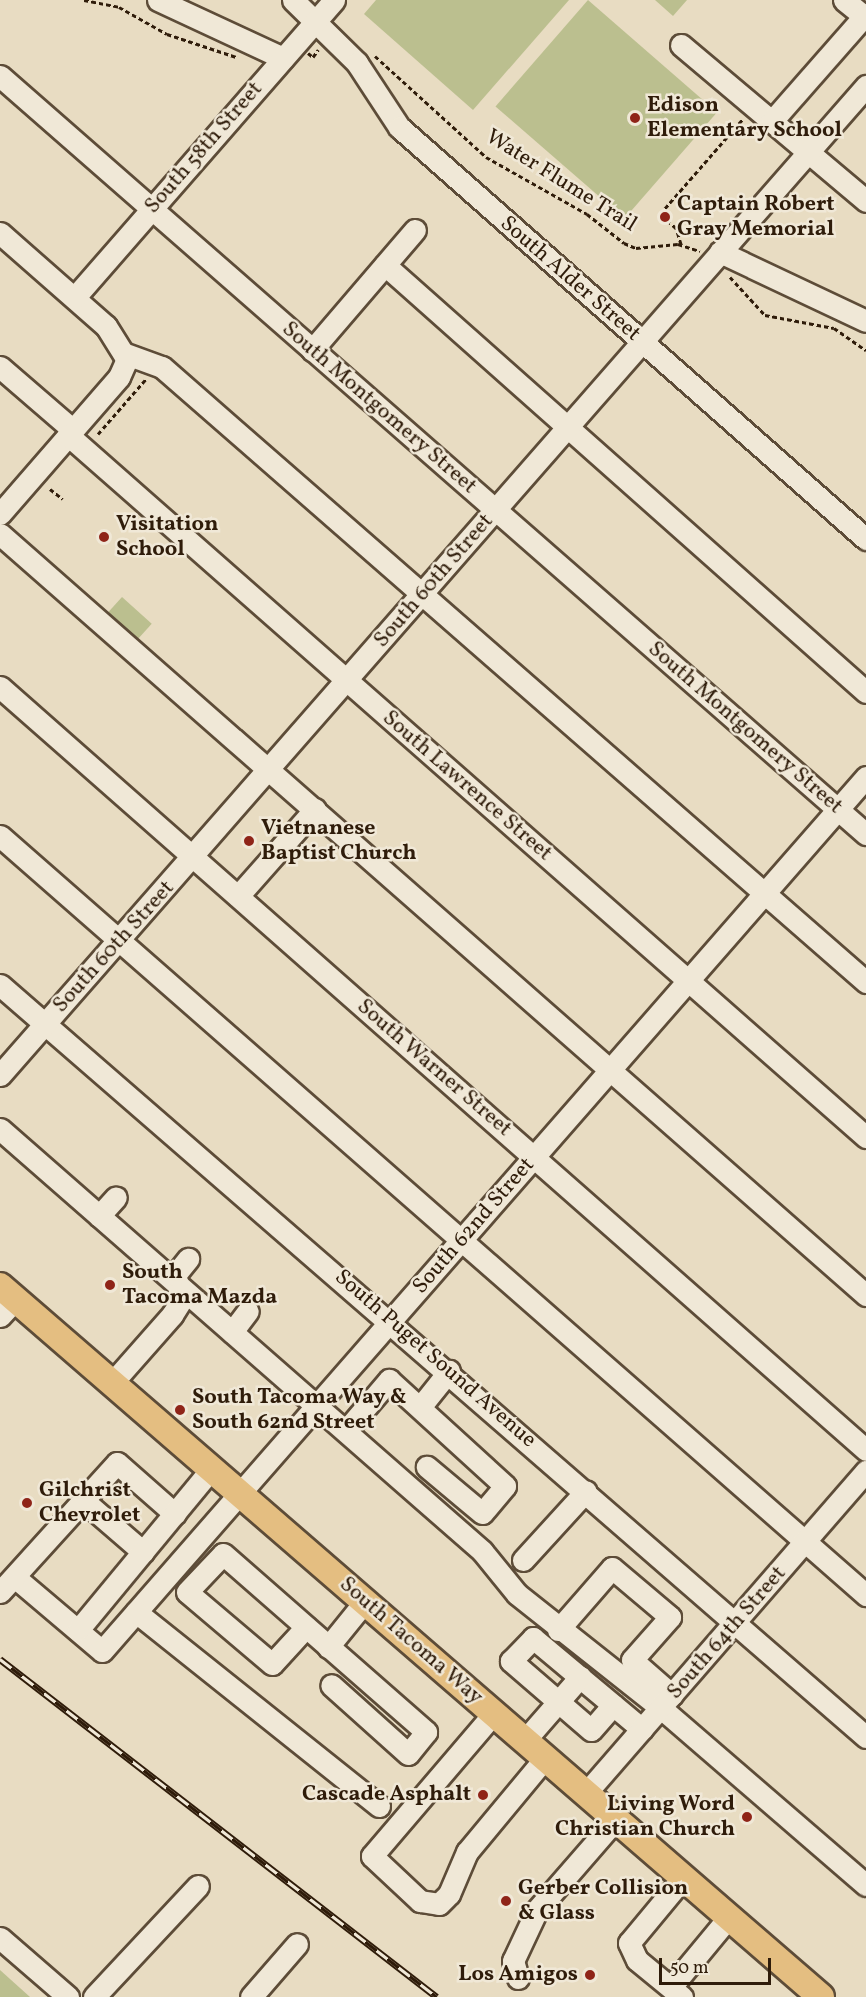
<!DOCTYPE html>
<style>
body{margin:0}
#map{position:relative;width:866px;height:1997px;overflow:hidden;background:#e8dcc2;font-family:Vollkorn,serif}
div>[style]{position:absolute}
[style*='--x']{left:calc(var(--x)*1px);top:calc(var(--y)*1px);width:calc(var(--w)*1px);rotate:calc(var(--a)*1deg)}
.green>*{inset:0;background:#bbbf8f;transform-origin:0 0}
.path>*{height:3px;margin-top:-1.5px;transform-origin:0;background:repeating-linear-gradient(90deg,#2f1c0a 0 4.5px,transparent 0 7.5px)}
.roads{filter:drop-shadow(2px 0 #5d4c38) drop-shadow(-2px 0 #5d4c38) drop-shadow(0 2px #5d4c38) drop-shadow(0 -2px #5d4c38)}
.minor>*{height:21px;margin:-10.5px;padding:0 10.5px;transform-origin:10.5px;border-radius:10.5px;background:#f0e8d7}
.major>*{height:26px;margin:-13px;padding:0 13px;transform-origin:13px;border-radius:13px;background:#e4be81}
.rail>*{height:7px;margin-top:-3.5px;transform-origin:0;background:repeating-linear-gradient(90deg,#f0e8d7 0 14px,#2f1c0a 0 28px);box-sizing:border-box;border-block:2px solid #2f1c0a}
.dots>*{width:16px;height:16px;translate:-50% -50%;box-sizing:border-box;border:3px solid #f0e8d7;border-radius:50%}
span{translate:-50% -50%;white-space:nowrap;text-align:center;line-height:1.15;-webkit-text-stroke:5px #f0e8d7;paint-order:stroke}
.poi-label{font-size:22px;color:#2f1c0a;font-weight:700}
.left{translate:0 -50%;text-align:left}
.right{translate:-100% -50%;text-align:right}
.street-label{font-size:22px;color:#2f1c0a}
.scale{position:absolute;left:659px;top:1958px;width:112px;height:27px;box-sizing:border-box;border:3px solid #2f1c0a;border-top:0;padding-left:8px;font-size:18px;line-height:21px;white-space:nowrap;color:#2f1c0a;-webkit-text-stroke:4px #f0e8d7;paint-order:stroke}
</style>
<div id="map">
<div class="green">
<i style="clip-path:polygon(376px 0,569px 0,473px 110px,364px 14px)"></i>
<i style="left:588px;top:0;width:171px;height:141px;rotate:41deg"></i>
<i style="clip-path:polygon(655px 0,687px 0,673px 16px)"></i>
<i style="left:122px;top:597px;width:40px;height:25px;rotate:42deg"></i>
<i style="clip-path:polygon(0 1970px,30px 1997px,0 1997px)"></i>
</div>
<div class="path">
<i style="--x:84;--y:0;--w:36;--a:11"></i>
<i style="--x:119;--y:7;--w:55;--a:29.4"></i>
<i style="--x:167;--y:34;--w:73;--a:18.4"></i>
<i style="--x:308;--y:53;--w:6;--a:39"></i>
<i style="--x:313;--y:57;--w:9;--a:-54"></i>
<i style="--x:375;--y:56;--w:150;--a:42.3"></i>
<i style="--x:486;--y:157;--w:116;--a:29.4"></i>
<i style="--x:587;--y:214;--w:47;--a:38.1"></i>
<i style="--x:624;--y:243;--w:13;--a:23"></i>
<i style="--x:636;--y:248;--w:42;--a:-5.4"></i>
<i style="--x:678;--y:244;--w:23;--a:18"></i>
<i style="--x:681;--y:244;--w:17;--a:-107"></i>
<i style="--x:676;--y:228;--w:21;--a:-139"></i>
<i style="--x:660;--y:214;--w:125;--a:-48.9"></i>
<i style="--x:730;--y:277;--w:52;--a:47.4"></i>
<i style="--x:765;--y:315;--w:70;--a:10.7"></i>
<i style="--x:834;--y:328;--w:39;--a:35"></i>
<i style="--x:98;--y:434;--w:73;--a:-48.9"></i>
<i style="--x:50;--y:489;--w:16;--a:38"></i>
</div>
<div class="roads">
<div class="minor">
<i style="--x:158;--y:0;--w:138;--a:24.9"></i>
<i style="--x:293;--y:0;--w:90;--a:44.5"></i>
<i style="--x:357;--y:63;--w:77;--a:56.7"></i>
<i style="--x:399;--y:127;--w:623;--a:41.42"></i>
<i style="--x:844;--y:0;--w:28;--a:39"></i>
<i style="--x:681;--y:45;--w:242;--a:40.1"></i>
<i style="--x:0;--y:76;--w:1151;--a:41.2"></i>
<i style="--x:772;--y:121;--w:142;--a:-48.7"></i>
<i style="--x:0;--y:233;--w:141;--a:41.3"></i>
<i style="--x:106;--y:326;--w:39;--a:58"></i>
<i style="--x:127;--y:359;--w:20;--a:114"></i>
<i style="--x:119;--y:377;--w:181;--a:131"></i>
<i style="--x:720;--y:252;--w:161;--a:25.3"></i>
<i style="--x:385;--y:265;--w:643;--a:41.6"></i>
<i style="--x:75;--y:297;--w:394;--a:-48.9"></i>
<i style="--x:312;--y:350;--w:158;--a:-49.4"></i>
<i style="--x:126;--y:354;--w:38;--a:20"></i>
<i style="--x:162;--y:367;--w:935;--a:41.14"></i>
<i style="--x:0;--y:367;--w:96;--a:40.8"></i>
<i style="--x:68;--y:435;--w:1063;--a:41.34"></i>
<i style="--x:0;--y:534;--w:1153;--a:41.31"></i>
<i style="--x:0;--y:687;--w:1154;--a:41.38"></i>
<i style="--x:0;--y:836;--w:1152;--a:41.23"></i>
<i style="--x:238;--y:896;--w:116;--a:-48.5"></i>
<i style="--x:0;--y:985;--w:1147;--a:40.97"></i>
<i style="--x:0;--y:1075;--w:1315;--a:-48.79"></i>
<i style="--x:0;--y:1129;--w:641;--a:41.2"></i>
<i style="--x:482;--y:1551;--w:55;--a:50.9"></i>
<i style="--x:517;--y:1594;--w:184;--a:38.4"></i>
<i style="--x:661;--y:1708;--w:271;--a:40.8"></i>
<i style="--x:99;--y:1216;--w:25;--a:-48"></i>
<i style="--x:0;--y:1316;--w:23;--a:-47"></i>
<i style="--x:232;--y:1332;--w:26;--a:-53"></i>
<i style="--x:112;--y:1383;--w:91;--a:-48.6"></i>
<i style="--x:172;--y:1315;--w:19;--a:-58"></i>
<i style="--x:182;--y:1299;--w:25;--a:-106"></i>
<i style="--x:175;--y:1275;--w:21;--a:-51"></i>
<i style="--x:421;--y:1406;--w:45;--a:-51.3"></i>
<i style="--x:349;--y:1427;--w:62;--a:-49.6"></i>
<i style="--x:389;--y:1380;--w:157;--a:42.4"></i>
<i style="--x:505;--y:1486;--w:35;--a:130"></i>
<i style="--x:482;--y:1513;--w:72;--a:-140.1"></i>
<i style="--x:84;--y:1501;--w:78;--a:40.8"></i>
<i style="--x:523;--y:1560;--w:93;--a:-47.6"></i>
<i style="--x:17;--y:1579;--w:111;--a:40.3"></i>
<i style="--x:102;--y:1651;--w:1161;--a:-48.84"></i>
<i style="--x:0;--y:1592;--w:174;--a:-47.8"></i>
<i style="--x:117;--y:1463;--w:77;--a:41.3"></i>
<i style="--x:136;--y:1612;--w:311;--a:38.6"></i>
<i style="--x:306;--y:1627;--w:50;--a:132.6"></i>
<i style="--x:272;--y:1664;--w:111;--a:-139.7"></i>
<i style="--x:187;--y:1592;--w:52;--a:-46.5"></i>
<i style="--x:223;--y:1554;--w:270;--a:41.2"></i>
<i style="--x:426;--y:1732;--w:28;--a:129"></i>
<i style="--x:408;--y:1754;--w:103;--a:-138.1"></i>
<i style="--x:78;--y:1630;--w:209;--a:-50.4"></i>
<i style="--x:558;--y:1630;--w:82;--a:-48.9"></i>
<i style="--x:612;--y:1568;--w:76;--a:40.2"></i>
<i style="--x:670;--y:1617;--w:57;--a:131.5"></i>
<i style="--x:632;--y:1660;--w:53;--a:41.2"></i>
<i style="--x:328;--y:1647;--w:60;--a:-51"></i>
<i style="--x:613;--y:1705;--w:33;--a:131"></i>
<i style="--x:591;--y:1730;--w:106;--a:-139.2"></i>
<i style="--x:511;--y:1661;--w:32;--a:-46"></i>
<i style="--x:533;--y:1638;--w:142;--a:39.9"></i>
<i style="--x:494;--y:1713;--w:188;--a:130.5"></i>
<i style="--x:372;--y:1856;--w:66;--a:43.2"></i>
<i style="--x:420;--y:1901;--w:19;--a:9"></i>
<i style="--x:439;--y:1904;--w:14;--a:-45"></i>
<i style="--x:449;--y:1894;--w:46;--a:-66.8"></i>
<i style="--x:467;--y:1852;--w:122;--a:-50.3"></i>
<i style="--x:525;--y:1740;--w:84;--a:-48.9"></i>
<i style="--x:586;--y:1793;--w:427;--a:-49"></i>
<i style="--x:0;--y:1938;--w:90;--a:40.9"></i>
<i style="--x:518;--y:1978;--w:18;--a:-106"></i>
<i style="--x:513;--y:1961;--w:56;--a:-64.8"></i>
<i style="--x:537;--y:1910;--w:121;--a:-49"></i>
<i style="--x:671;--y:1987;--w:91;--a:-50.4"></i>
<i style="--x:94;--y:1997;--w:152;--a:-46.9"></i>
<i style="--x:251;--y:1997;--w:70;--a:-49"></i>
<i style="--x:682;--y:1997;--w:58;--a:-140.6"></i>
<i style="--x:637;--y:1960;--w:19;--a:-115"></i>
<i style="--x:629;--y:1943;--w:85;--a:-50.3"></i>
</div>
<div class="major">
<i style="--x:0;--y:1286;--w:1086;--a:40.89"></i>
</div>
</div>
<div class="rail">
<i style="--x:0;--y:1659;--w:552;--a:37.72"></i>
</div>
<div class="dots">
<i style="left:635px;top:118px;background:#8f2418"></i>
<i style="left:665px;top:217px;background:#8f2418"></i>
<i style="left:104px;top:537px;background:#8f2418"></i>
<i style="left:249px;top:841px;background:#8f2418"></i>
<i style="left:110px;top:1285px;background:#8f2418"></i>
<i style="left:180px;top:1410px;background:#8f2418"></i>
<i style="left:27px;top:1503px;background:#8f2418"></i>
<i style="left:483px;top:1795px;background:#8f2418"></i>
<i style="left:747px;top:1817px;background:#8f2418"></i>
<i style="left:506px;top:1901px;background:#8f2418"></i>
<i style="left:590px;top:1975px;background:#8f2418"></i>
</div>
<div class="poi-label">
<span class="left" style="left:647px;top:118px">Edison<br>Elementary School</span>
<span class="left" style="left:677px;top:217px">Captain Robert<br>Gray Memorial</span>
<span class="left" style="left:116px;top:537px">Visitation<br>School</span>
<span class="left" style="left:261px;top:841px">Vietnanese<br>Baptist Church</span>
<span class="left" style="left:122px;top:1285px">South<br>Tacoma Mazda</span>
<span class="left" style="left:192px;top:1410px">South Tacoma Way &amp;<br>South 62nd Street</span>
<span class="left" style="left:39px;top:1503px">Gilchrist<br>Chevrolet</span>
<span class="right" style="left:471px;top:1795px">Cascade Asphalt</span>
<span class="right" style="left:735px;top:1817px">Living Word<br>Christian Church</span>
<span class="left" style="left:518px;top:1901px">Gerber Collision<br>&amp; Glass</span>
<span class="right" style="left:578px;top:1975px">Los Amigos</span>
</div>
<div class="street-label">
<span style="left:204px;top:148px;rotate:-49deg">South 58th Street</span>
<span style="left:561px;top:181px;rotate:32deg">Water Flume Trail</span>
<span style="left:570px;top:279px;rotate:41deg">South Alder Street</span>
<span style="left:379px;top:408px;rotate:41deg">South Montgomery Street</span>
<span style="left:434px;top:581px;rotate:-49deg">South 60th Street</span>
<span style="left:745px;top:728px;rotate:41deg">South Montgomery Street</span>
<span style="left:467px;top:786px;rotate:41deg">South Lawrence Street</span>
<span style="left:114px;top:947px;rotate:-48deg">South 60th Street</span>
<span style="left:434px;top:1068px;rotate:41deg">South Warner Street</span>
<span style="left:474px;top:1226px;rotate:-49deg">South 62nd Street</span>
<span style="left:435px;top:1359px;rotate:41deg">South Puget Sound Avenue</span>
<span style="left:727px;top:1633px;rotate:-49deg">South 64th Street</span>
<span style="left:411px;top:1641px;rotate:41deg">South Tacoma Way</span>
</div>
<div class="scale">50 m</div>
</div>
